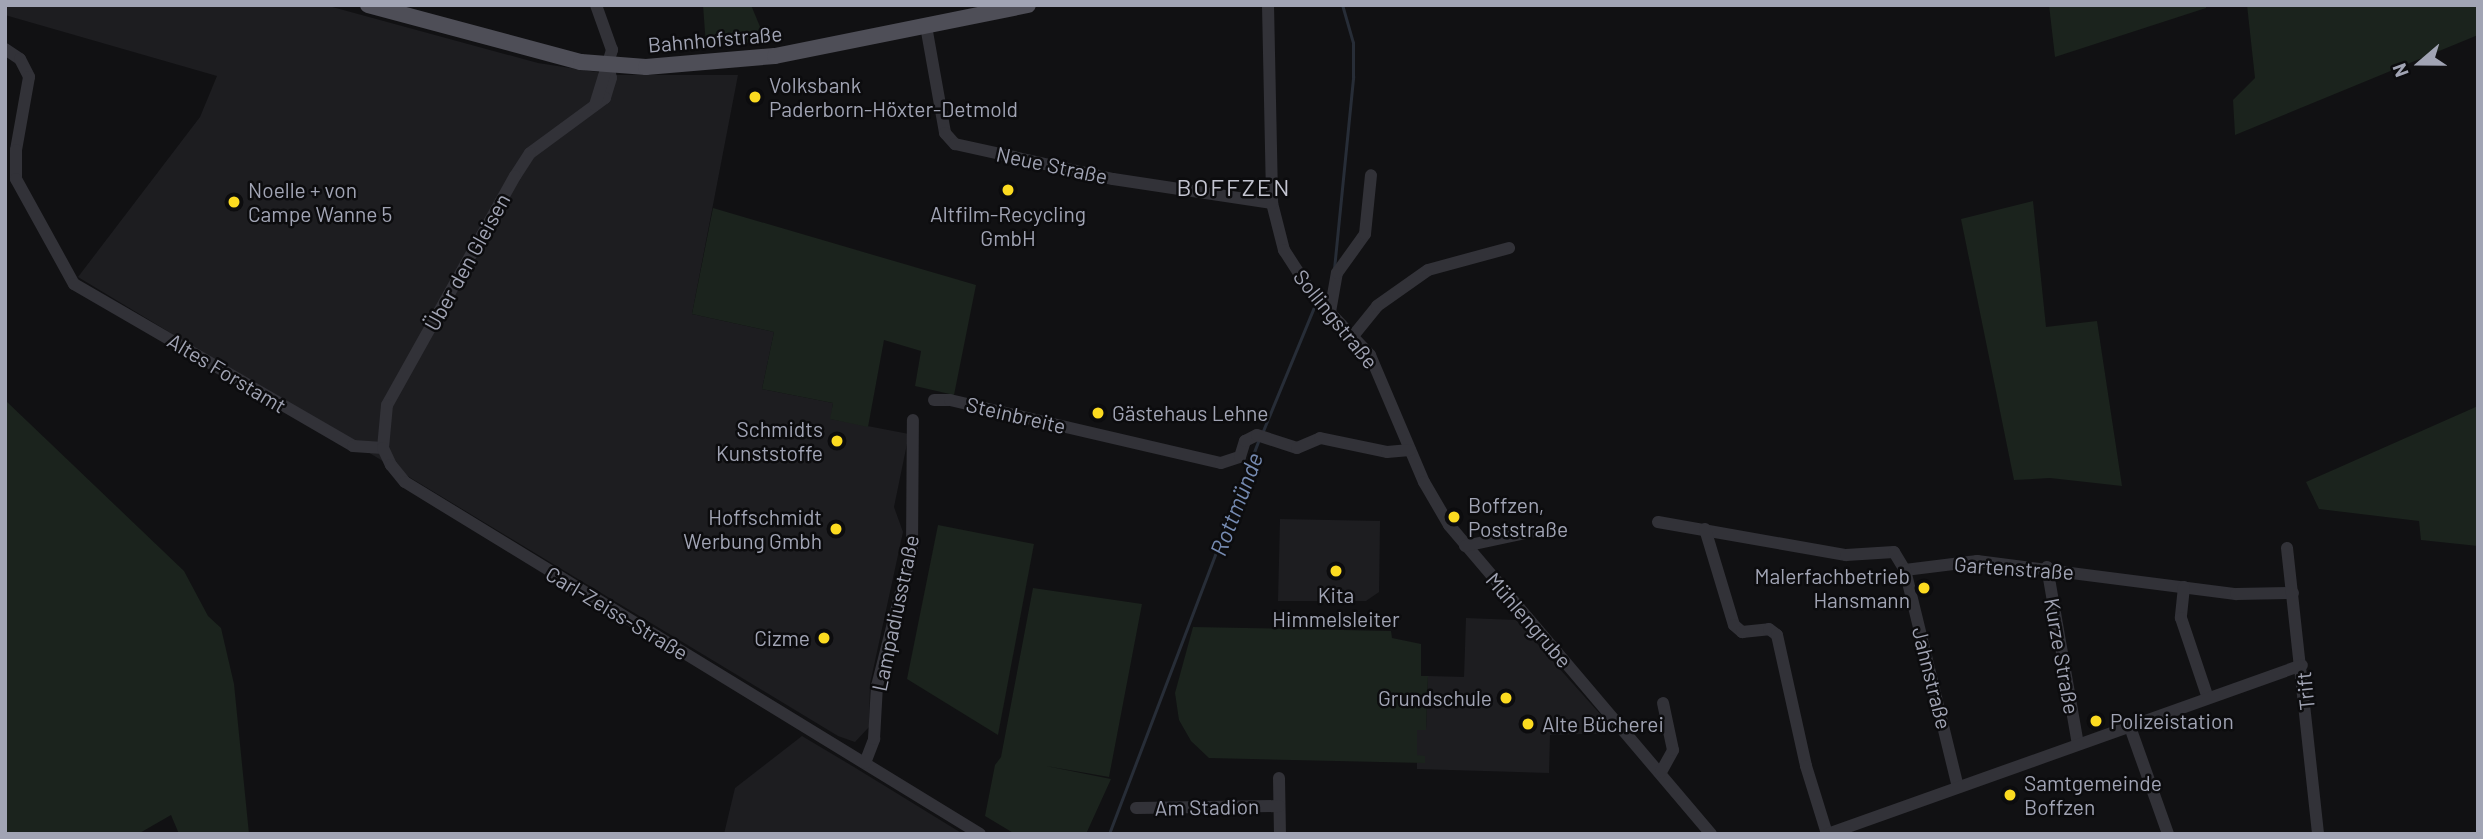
<!DOCTYPE html>
<meta charset="utf-8">
<style>
body{margin:0}
#map{position:relative;width:2483px;height:839px;overflow:hidden;background:#111113;font-family:Barlow,sans-serif}
div>[style]{position:absolute}
[style*='--x']{left:calc(var(--x)*1px);top:calc(var(--y)*1px);width:calc(var(--w)*1px);rotate:calc(var(--a)*1deg)}
.built>*{inset:0;background:#1d1d20}
.green>*{inset:0;background:#1b231d}
.stream>*{height:2.5px;margin:-1.25px;padding:0 1.25px;transform-origin:1.25px;border-radius:1.25px;background:#272d37}
.minor>*{height:12px;margin:-6px;padding:0 6px;transform-origin:6px;border-radius:6px;background:#323238}
.major>*{height:16px;margin:-8px;padding:0 8px;transform-origin:8px;border-radius:8px;background:#4e4e57}
.dots>*{width:19px;height:19px;translate:-50% -50%;box-sizing:border-box;border:4px solid #0c0c0e;border-radius:50%}
span{translate:-50% -50%;white-space:nowrap;text-align:center;line-height:1.15;-webkit-text-stroke:5px #0c0c0e;paint-order:stroke}
.street-label{font-size:21px;color:#a1a4b4}
.poi-label{font-size:21px;color:#a1a4b4}
.left{translate:0 -50%;text-align:left}
.right{translate:-100% -50%;text-align:right}
.water-label{font-size:23px;color:#768bb2;font-style:italic}
.quarter-label{font-size:24px;color:#c3c4d0;letter-spacing:2px}
.frame{position:absolute;inset:0;border:7px solid #a1a4b4;pointer-events:none}
.north{position:absolute;left:2385px;top:28px;width:70px;height:70px;-webkit-text-stroke:5px #0c0c0e;paint-order:stroke;rotate:250deg;font-size:19px;font-weight:700;line-height:28px;text-align:center;color:#a1a4b4}
.north::after{content:'';display:block;margin:auto;width:24px;height:32px;background:#a1a4b4;clip-path:polygon(50% 0,100% 100%,50% 72%,0 100%)}
</style>
<div id="map">
<div class="built">
<i style="clip-path:polygon(5px 5px,325px 5px,538px 63px,616px 75px,738px 75px,692px 314px,774px 332px,762px 389px,833px 403px,831px 419px,909px 434px,894px 507px,903px 532px,870px 684px,869px 727px,855px 742px,838px 736px,78px 277px,200px 117px,217px 76px,5px 15px)"></i>
<i style="clip-path:polygon(1280px 519px,1380px 521px,1379px 592px,1366px 601px,1278px 601px)"></i>
<i style="clip-path:polygon(1466px 618px,1516px 620px,1617px 733px,1550px 735px,1549px 773px,1417px 769px,1417px 730px,1426px 729px,1428px 676px,1464px 677px)"></i>
<i style="clip-path:polygon(802px 736px,854px 767px,963px 834px,724px 834px,735px 788px)"></i>
</div>
<div class="green">
<i style="clip-path:polygon(703px 5px,751px 5px,766px 41px,706px 46px)"></i>
<i style="clip-path:polygon(2049px 5px,2206px 5px,2206px 8px,2055px 57px)"></i>
<i style="clip-path:polygon(2247px 5px,2478px 5px,2478px 35px,2235px 135px,2233px 100px,2255px 78px)"></i>
<i style="clip-path:polygon(2033px 201px,2046px 327px,2097px 321px,2122px 486px,2050px 478px,2014px 480px,1961px 219px)"></i>
<i style="clip-path:polygon(713px 208px,976px 285px,954px 395px,915px 386px,921px 351px,884px 340px,868px 427px,830px 419px,833px 403px,762px 389px,774px 332px,692px 314px)"></i>
<i style="clip-path:polygon(5px 400px,184px 571px,208px 616px,221px 628px,234px 684px,249px 834px,179px 834px,171px 815px,138px 834px,5px 834px)"></i>
<i style="clip-path:polygon(2478px 406px,2478px 546px,2421px 540px,2419px 521px,2319px 509px,2306px 482px)"></i>
<i style="clip-path:polygon(938px 525px,1034px 544px,998px 735px,907px 679px)"></i>
<i style="clip-path:polygon(1033px 588px,1142px 604px,1109px 777px,1046px 766px,1111px 779px,1086px 834px,1015px 834px,985px 816px,995px 765px,1001px 757px)"></i>
<i style="clip-path:polygon(1193px 627px,1391px 631px,1392px 638px,1421px 644px,1421px 676px,1428px 676px,1426px 730px,1417px 730px,1417px 755px,1425px 756px,1425px 763px,1209px 758px,1191px 741px,1179px 720px,1175px 693px)"></i>
</div>
<div class="stream">
<i style="--x:1334;--y:269;--w:193;--a:-84.3"></i>
<i style="--x:1353;--y:77;--w:34;--a:-90"></i>
<i style="--x:1353;--y:43;--w:40;--a:-106"></i>
<i style="--x:1263;--y:431;--w:136;--a:-67.6"></i>
<i style="--x:1109;--y:834;--w:422;--a:-69.2"></i>
</div>
<div class="minor">
<i style="--x:1268;--y:5;--w:198;--a:88.8"></i>
<i style="--x:1272;--y:203;--w:49;--a:75.7"></i>
<i style="--x:1284;--y:250;--w:54;--a:57.2"></i>
<i style="--x:1313;--y:295;--w:83;--a:46.5"></i>
<i style="--x:1370;--y:355;--w:138;--a:67"></i>
<i style="--x:1424;--y:482;--w:50;--a:59.8"></i>
<i style="--x:1449;--y:525;--w:405;--a:49.7"></i>
<i style="--x:926;--y:26;--w:109;--a:79.9"></i>
<i style="--x:945;--y:133;--w:15;--a:48"></i>
<i style="--x:955;--y:144;--w:162;--a:12.5"></i>
<i style="--x:1113;--y:179;--w:161;--a:8.6"></i>
<i style="--x:5;--y:49;--w:18;--a:34"></i>
<i style="--x:20;--y:59;--w:20;--a:63"></i>
<i style="--x:29;--y:77;--w:74;--a:100.1"></i>
<i style="--x:16;--y:150;--w:29;--a:90"></i>
<i style="--x:16;--y:179;--w:120;--a:61.1"></i>
<i style="--x:74;--y:284;--w:323;--a:30.1"></i>
<i style="--x:353;--y:446;--w:30;--a:4"></i>
<i style="--x:608;--y:65;--w:13;--a:77"></i>
<i style="--x:611;--y:78;--w:21;--a:107"></i>
<i style="--x:605;--y:98;--w:93;--a:143.7"></i>
<i style="--x:530;--y:153;--w:27;--a:123"></i>
<i style="--x:515;--y:176;--w:262;--a:119.2"></i>
<i style="--x:387;--y:405;--w:43;--a:95.3"></i>
<i style="--x:383;--y:448;--w:19;--a:65"></i>
<i style="--x:391;--y:465;--w:22;--a:51"></i>
<i style="--x:405;--y:482;--w:674;--a:31.47"></i>
<i style="--x:595;--y:105;--w:58;--a:-72.8"></i>
<i style="--x:612;--y:50;--w:48;--a:-109.6"></i>
<i style="--x:1330;--y:312;--w:40;--a:-80"></i>
<i style="--x:1337;--y:273;--w:48;--a:-54.3"></i>
<i style="--x:1365;--y:234;--w:59;--a:-84.2"></i>
<i style="--x:1353;--y:336;--w:38;--a:-51"></i>
<i style="--x:1377;--y:306;--w:62;--a:-35.2"></i>
<i style="--x:1428;--y:270;--w:84;--a:-15.2"></i>
<i style="--x:934;--y:400;--w:16;--a:0"></i>
<i style="--x:950;--y:400;--w:278;--a:13.1"></i>
<i style="--x:1221;--y:463;--w:20;--a:-18"></i>
<i style="--x:1240;--y:457;--w:17;--a:-73"></i>
<i style="--x:1245;--y:441;--w:13;--a:-27"></i>
<i style="--x:1257;--y:435;--w:42;--a:18"></i>
<i style="--x:1297;--y:448;--w:25;--a:-23"></i>
<i style="--x:1320;--y:438;--w:68;--a:11.8"></i>
<i style="--x:1387;--y:452;--w:23;--a:-5"></i>
<i style="--x:1658;--y:522;--w:191;--a:10"></i>
<i style="--x:1846;--y:555;--w:48;--a:-3.6"></i>
<i style="--x:1894;--y:552;--w:21;--a:59"></i>
<i style="--x:1905;--y:570;--w:73;--a:-7.1"></i>
<i style="--x:1977;--y:561;--w:261;--a:7.3"></i>
<i style="--x:2236;--y:594;--w:57;--a:-1"></i>
<i style="--x:1705;--y:529;--w:100;--a:73.2"></i>
<i style="--x:1734;--y:625;--w:11;--a:41"></i>
<i style="--x:1742;--y:632;--w:27;--a:-6"></i>
<i style="--x:1769;--y:629;--w:10;--a:37"></i>
<i style="--x:1777;--y:635;--w:134;--a:77.5"></i>
<i style="--x:1806;--y:766;--w:71;--a:72.8"></i>
<i style="--x:1465;--y:546;--w:76;--a:-12.2"></i>
<i style="--x:2287;--y:548;--w:288;--a:83.8"></i>
<i style="--x:2047;--y:567;--w:180;--a:80.1"></i>
<i style="--x:1905;--y:570;--w:223;--a:76.3"></i>
<i style="--x:2184;--y:587;--w:31;--a:96"></i>
<i style="--x:2181;--y:618;--w:84;--a:71.4"></i>
<i style="--x:2130;--y:727;--w:114;--a:70.4"></i>
<i style="--x:865;--y:763;--w:26;--a:-69"></i>
<i style="--x:874;--y:739;--w:53;--a:-86.8"></i>
<i style="--x:877;--y:686;--w:141;--a:-75.7"></i>
<i style="--x:912;--y:549;--w:129;--a:-89.6"></i>
<i style="--x:1661;--y:772;--w:25;--a:-61"></i>
<i style="--x:1673;--y:750;--w:48;--a:-102"></i>
<i style="--x:1279;--y:778;--w:56;--a:89"></i>
<i style="--x:1136;--y:808;--w:143;--a:-0.8"></i>
<i style="--x:1828;--y:834;--w:503;--a:-19.62"></i>
</div>
<div class="major">
<i style="--x:368;--y:5;--w:220;--a:15"></i>
<i style="--x:581;--y:62;--w:65;--a:4.4"></i>
<i style="--x:646;--y:67;--w:129;--a:-4.9"></i>
<i style="--x:775;--y:56;--w:258;--a:-11.4"></i>
</div>
<div class="dots">
<i style="left:755px;top:97px;background:#fcdb20"></i>
<i style="left:1008px;top:190px;background:#fcdb20"></i>
<i style="left:234px;top:202px;background:#fcdb20"></i>
<i style="left:1098px;top:413px;background:#fcdb20"></i>
<i style="left:837px;top:441px;background:#fcdb20"></i>
<i style="left:1454px;top:517px;background:#fcdb20"></i>
<i style="left:836px;top:529px;background:#fcdb20"></i>
<i style="left:1336px;top:571px;background:#fcdb20"></i>
<i style="left:1924px;top:588px;background:#fcdb20"></i>
<i style="left:824px;top:638px;background:#fcdb20"></i>
<i style="left:1506px;top:698px;background:#fcdb20"></i>
<i style="left:2096px;top:721px;background:#fcdb20"></i>
<i style="left:1528px;top:724px;background:#fcdb20"></i>
<i style="left:2010px;top:795px;background:#fcdb20"></i>
</div>
<div class="street-label">
<span style="left:715px;top:39px;rotate:-5deg">Bahnhofstraße</span>
<span style="left:1052px;top:165px;rotate:12deg">Neue Straße</span>
<span style="left:467px;top:262px;rotate:-61deg">Über den Gleisen</span>
<span style="left:1336px;top:319px;rotate:51deg">Sollingstraße</span>
<span style="left:227px;top:373px;rotate:31deg">Altes Forstamt</span>
<span style="left:1016px;top:415px;rotate:13deg">Steinbreite</span>
<span style="left:2014px;top:568px;rotate:4deg">Gartenstraße</span>
<span style="left:617px;top:613px;rotate:31deg">Carl-Zeiss-Straße</span>
<span style="left:895px;top:613px;rotate:-78deg">Lampadiusstraße</span>
<span style="left:1529px;top:620px;rotate:49deg">Mühlengrube</span>
<span style="left:2062px;top:656px;rotate:80deg">Kurze Straße</span>
<span style="left:1932px;top:678px;rotate:76deg">Jahnstraße</span>
<span style="left:2305px;top:691px;rotate:-96deg">Trift</span>
<span style="left:1207px;top:807px;rotate:-1deg">Am Stadion</span>
</div>
<div class="poi-label">
<span class="left" style="left:769px;top:97px">Volksbank<br>Paderborn-Höxter-Detmold</span>
<span class="left" style="left:248px;top:202px">Noelle + von<br>Campe Wanne 5</span>
<span style="left:1008px;top:226px">Altfilm-Recycling<br>GmbH</span>
<span class="left" style="left:1112px;top:413px">Gästehaus Lehne</span>
<span class="right" style="left:823px;top:441px">Schmidts<br>Kunststoffe</span>
<span class="left" style="left:1468px;top:517px">Boffzen,<br>Poststraße</span>
<span class="right" style="left:822px;top:529px">Hoffschmidt<br>Werbung Gmbh</span>
<span class="right" style="left:1910px;top:588px">Malerfachbetrieb<br>Hansmann</span>
<span style="left:1336px;top:607px">Kita<br>Himmelsleiter</span>
<span class="right" style="left:810px;top:638px">Cizme</span>
<span class="right" style="left:1492px;top:698px">Grundschule</span>
<span class="left" style="left:2110px;top:721px">Polizeistation</span>
<span class="left" style="left:1542px;top:724px">Alte Bücherei</span>
<span class="left" style="left:2024px;top:795px">Samtgemeinde<br>Boffzen</span>
</div>
<div class="water-label">
<span style="left:1236px;top:504px;rotate:-69deg">Rottmünde</span>
</div>
<div class="quarter-label">
<span style="left:1234px;top:187px">BOFFZEN</span>
</div>
<div class="frame"></div>
<div class="north">N</div>
</div>
